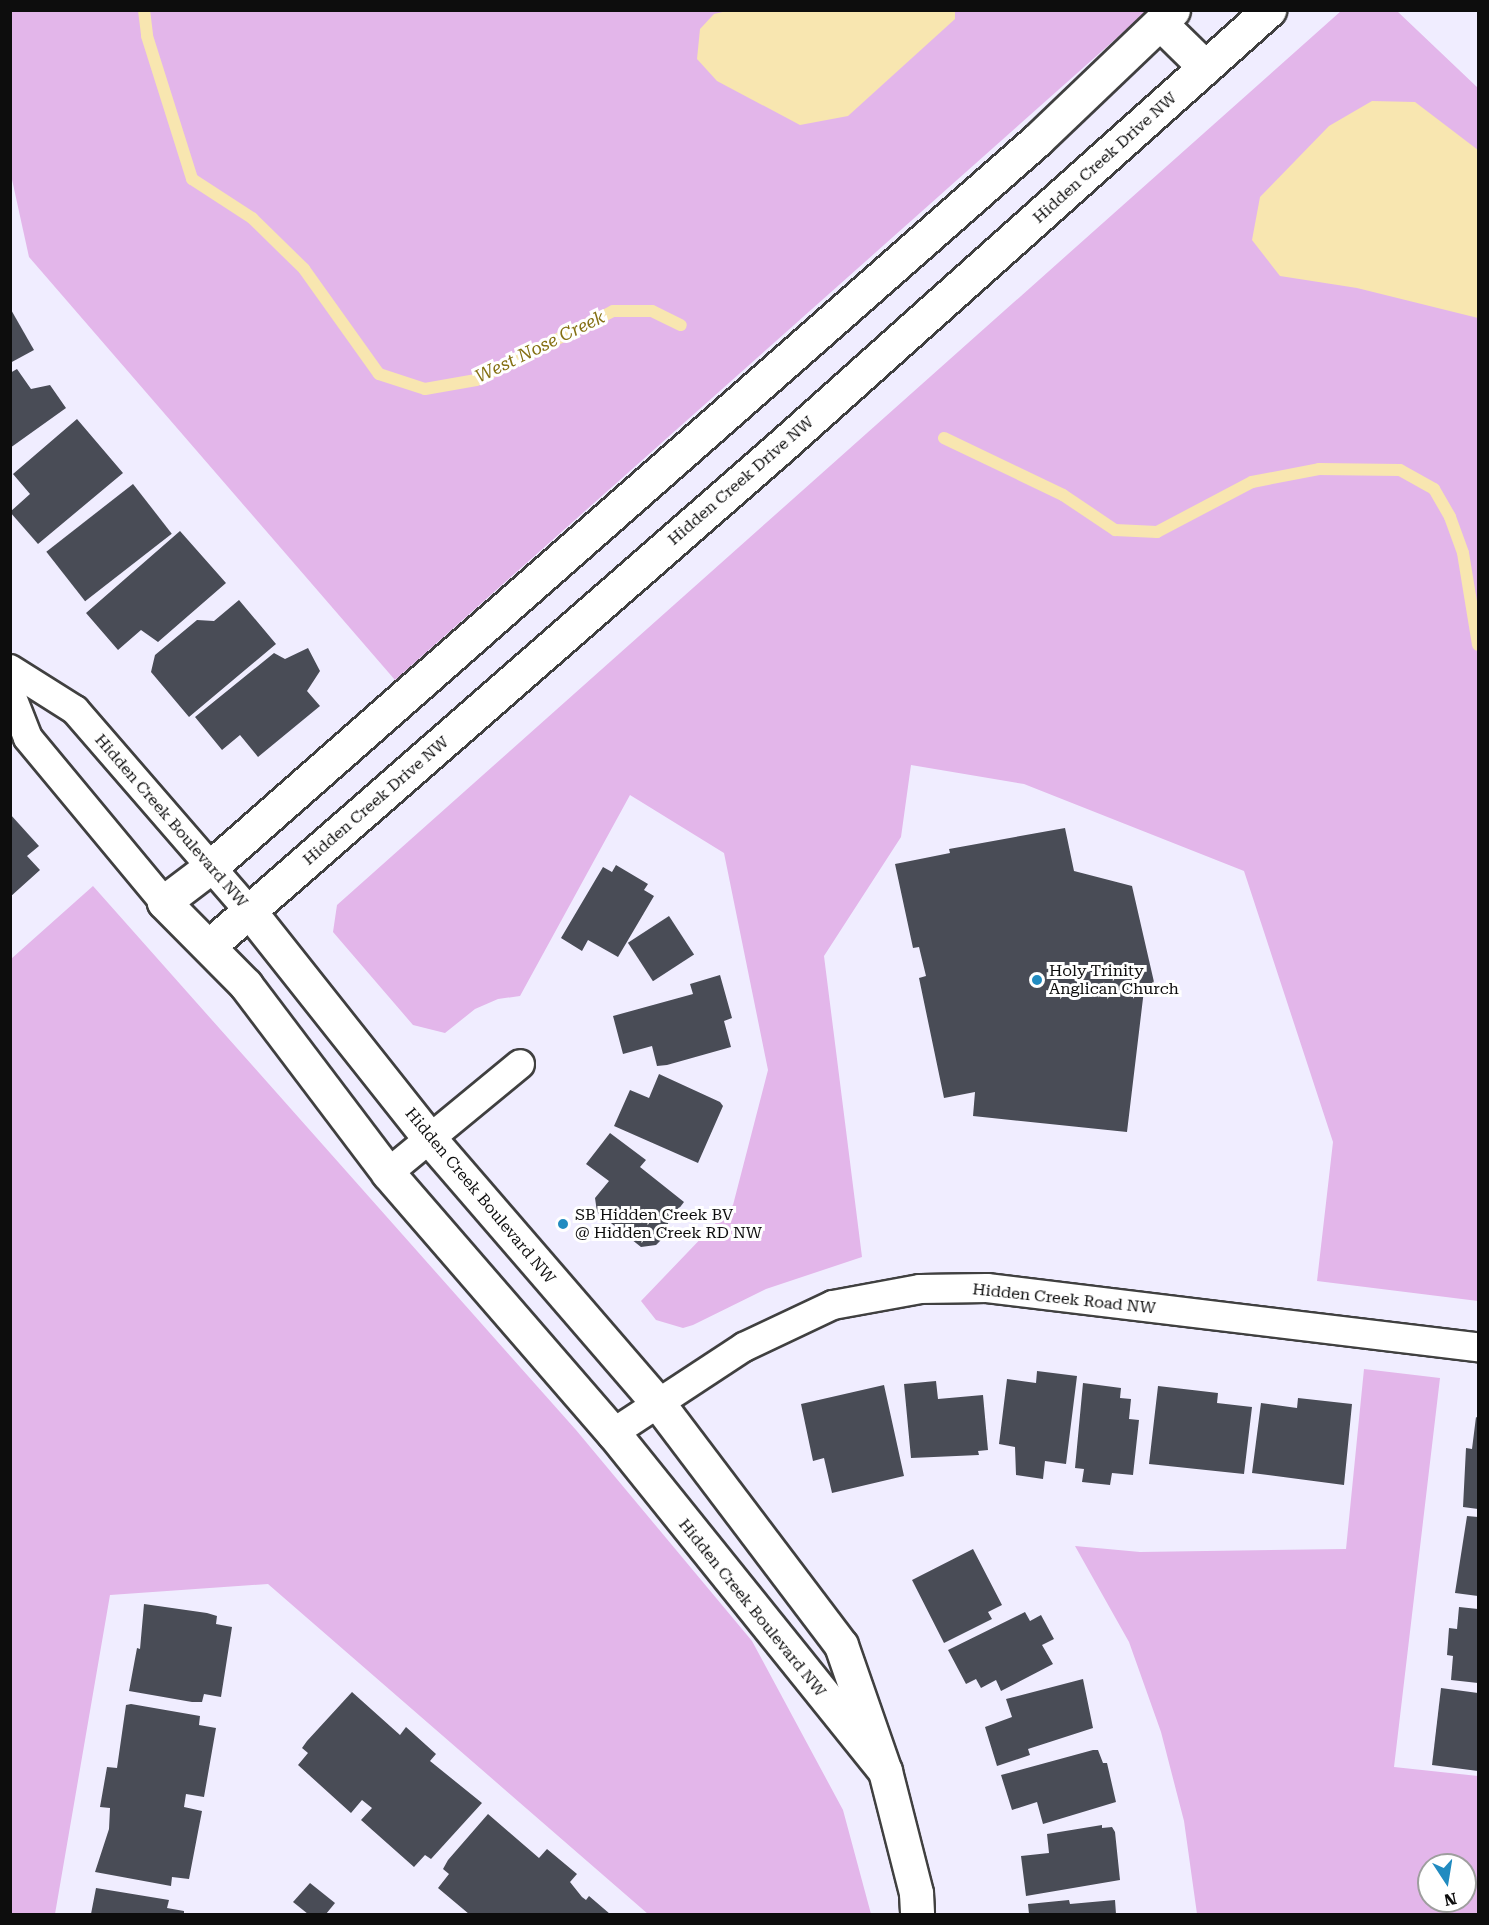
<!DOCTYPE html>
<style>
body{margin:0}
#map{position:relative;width:1489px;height:1925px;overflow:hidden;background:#f0edff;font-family:"Roboto Serif",serif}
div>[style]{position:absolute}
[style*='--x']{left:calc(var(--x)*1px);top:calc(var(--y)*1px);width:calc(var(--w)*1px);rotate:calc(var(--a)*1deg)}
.green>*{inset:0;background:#e3b6ea}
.water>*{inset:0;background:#f8e6b0}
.stream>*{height:12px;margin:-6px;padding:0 6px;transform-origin:6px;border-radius:6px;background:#f8e6b0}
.building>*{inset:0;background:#494c56;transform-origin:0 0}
.roads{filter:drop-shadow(2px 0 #404040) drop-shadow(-2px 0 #404040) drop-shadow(0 2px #404040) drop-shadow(0 -2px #404040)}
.minor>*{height:28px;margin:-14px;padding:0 14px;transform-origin:14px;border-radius:14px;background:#fff}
.tertiary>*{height:33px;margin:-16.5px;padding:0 16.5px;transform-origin:16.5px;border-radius:16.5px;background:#fff}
.dots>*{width:16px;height:16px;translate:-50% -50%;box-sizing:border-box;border:3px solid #fff;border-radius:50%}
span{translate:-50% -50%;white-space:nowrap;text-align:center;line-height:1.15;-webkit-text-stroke:6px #fff;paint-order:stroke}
.street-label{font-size:16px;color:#0d0d0d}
.poi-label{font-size:16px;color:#0d0d0d}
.left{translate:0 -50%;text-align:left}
.water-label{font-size:18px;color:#857013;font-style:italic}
.frame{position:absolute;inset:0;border:12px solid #0d0d0d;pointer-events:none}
.north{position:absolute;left:1417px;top:1853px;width:60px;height:60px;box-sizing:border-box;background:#fff;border:2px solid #9e9e9e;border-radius:50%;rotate:168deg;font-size:16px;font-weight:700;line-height:24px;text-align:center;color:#0d0d0d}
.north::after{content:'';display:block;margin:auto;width:21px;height:27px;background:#218bc0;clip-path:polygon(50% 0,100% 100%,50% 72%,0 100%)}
</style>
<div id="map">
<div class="green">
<i style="clip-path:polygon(10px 11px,1147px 11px,395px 680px,29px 257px,11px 175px)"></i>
<i style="clip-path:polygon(1341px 11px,1397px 11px,1478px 88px,1478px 1301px,1317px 1281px,1333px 1142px,1244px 871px,1024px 784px,911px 765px,901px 837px,824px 956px,862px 1257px,766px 1289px,693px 1325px,683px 1328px,656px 1320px,641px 1301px,733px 1205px,768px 1070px,724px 853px,630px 795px,520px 996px,498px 999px,475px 1009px,445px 1033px,413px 1025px,333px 932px,337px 905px)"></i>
<i style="clip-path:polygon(93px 886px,576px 1430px,752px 1641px,843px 1810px,871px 1914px,648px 1914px,268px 1584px,110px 1595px,55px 1914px,11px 1914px,11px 959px)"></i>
<i style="clip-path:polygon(evenodd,1364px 1369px,1440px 1378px,1394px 1767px,1478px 1776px,1478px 1914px,1197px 1914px,1184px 1821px,1161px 1732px,1129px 1642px,1075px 1546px,1140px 1552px,1346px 1549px,1364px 1369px,1429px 1865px,1465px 1865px,1465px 1901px,1429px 1901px,1429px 1865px)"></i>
</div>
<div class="water">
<i style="clip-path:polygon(731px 10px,955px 10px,955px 19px,848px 116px,800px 125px,717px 81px,697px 59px,700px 29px,714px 14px)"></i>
<i style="clip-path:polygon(1372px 101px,1415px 102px,1478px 150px,1478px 318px,1357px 288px,1280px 276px,1252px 240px,1260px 197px,1329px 126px)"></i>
</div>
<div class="stream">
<i style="--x:144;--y:10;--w:26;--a:83"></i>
<i style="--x:147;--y:36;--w:150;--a:72.5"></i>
<i style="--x:192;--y:179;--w:72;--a:33"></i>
<i style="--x:252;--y:218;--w:73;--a:44.4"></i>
<i style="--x:304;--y:269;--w:129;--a:54.5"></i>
<i style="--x:379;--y:374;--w:48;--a:18.1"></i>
<i style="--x:425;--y:389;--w:52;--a:-10"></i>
<i style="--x:476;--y:380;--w:153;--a:-26.7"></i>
<i style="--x:613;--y:311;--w:39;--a:0"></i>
<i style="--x:652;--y:311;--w:32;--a:26"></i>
<i style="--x:944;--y:438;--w:132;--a:25.6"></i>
<i style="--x:1063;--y:495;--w:63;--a:33.9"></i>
<i style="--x:1115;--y:530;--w:42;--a:2.7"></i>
<i style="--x:1157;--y:532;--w:107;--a:-27.8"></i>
<i style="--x:1252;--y:482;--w:68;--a:-11"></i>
<i style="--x:1319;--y:469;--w:81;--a:0.7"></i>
<i style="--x:1400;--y:470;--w:39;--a:29"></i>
<i style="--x:1434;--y:489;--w:32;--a:60"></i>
<i style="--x:1450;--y:517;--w:38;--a:70"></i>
<i style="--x:1463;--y:553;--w:93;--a:80.7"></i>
</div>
<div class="building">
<i style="clip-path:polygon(10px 308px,34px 350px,10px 363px)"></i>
<i style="clip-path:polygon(17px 369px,31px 389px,50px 385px,66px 408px,10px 448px,10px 373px)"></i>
<i style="clip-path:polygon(77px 419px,123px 473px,38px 544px,10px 512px,30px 494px,13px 474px)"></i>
<i style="left:133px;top:484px;width:63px;height:110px;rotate:52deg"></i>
<i style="clip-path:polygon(180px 531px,226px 583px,158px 642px,141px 630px,118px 650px,86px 613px)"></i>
<i style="clip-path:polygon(239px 600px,276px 644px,189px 717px,151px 672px,155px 655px,197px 620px,214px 621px)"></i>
<i style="clip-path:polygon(308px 648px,320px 671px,307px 691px,320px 706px,258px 757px,240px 735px,222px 750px,195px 717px,274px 653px,285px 659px)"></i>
<i style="clip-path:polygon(10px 814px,39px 846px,27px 856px,40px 870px,10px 897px)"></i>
<i style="clip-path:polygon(1065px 828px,1074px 871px,1132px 886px,1154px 982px,1144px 990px,1127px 1132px,973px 1116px,975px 1092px,944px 1098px,919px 978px,926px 976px,919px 947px,913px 948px,895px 864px,950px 853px,949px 849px)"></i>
<i style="clip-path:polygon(616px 865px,648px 884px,644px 890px,654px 896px,618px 957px,588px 940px,582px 951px,561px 938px,603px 867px,612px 872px)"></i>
<i style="left:669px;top:916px;width:46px;height:49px;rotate:57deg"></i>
<i style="clip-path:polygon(720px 975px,732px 1018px,724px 1021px,731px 1047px,667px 1065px,657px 1066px,652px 1046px,623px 1054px,613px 1016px,693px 994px,690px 984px)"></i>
<i style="clip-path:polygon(659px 1074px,720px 1102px,723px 1106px,698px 1163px,614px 1126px,630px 1090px,649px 1098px)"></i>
<i style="clip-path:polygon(610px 1133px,646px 1160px,640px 1167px,684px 1202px,668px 1223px,669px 1232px,656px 1245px,641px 1247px,597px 1212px,595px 1198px,609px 1181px,586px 1164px)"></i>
<i style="clip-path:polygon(1037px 1371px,1077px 1376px,1066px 1464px,1045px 1461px,1043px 1479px,1016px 1475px,1015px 1447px,999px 1444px,1007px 1379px,1036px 1383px)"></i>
<i style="clip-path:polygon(936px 1381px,938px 1399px,983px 1395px,988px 1450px,978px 1451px,979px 1455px,911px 1458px,904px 1384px)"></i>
<i style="clip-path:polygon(1083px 1383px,1121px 1388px,1120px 1398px,1131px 1399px,1129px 1419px,1139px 1420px,1133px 1475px,1112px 1473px,1110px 1485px,1082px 1482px,1084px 1469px,1075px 1468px)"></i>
<i style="clip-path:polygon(884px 1385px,904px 1476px,832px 1493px,824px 1458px,813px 1461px,801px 1404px)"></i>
<i style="clip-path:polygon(1158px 1386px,1218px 1393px,1217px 1403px,1252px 1407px,1244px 1474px,1149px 1464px)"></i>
<i style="clip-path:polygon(1298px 1398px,1352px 1404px,1344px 1485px,1252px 1473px,1261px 1403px,1297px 1408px)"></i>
<i style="clip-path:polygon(1476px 1417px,1478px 1418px,1478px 1509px,1463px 1507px,1466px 1448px,1472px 1449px)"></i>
<i style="clip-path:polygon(1467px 1516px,1478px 1517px,1478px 1596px,1455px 1593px)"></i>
<i style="clip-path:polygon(973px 1549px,1002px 1605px,988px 1612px,992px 1619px,944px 1643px,912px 1580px)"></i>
<i style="clip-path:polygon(144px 1604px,207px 1613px,217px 1616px,216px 1624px,232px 1627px,221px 1697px,204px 1694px,202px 1702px,192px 1702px,129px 1691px,137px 1648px,140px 1649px)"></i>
<i style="clip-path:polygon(1459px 1607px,1478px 1609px,1478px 1683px,1451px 1680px,1453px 1656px,1447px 1655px,1449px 1628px,1457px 1629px)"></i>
<i style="clip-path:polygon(1025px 1612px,1030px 1621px,1041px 1615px,1054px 1639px,1042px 1645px,1053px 1664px,1001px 1691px,996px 1680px,981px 1688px,976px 1679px,966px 1684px,948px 1650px)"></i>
<i style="clip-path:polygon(1083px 1679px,1093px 1728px,1028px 1749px,1030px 1755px,997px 1766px,985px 1727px,1012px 1717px,1006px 1699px)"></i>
<i style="clip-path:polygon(1441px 1688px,1478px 1693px,1478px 1771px,1432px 1765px)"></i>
<i style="clip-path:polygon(352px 1692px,400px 1735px,406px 1727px,436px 1754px,430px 1761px,482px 1803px,431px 1859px,425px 1855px,414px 1867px,361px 1820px,372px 1808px,362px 1800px,351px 1813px,298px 1765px,308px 1753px,302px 1748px,307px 1741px)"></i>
<i style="clip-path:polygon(131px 1704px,200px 1716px,199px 1725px,216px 1728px,204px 1797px,186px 1794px,184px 1807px,202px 1811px,189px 1879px,172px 1877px,171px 1886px,95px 1872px,109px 1829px,110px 1808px,100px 1807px,107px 1767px,117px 1768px,126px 1705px)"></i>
<i style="clip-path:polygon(1093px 1750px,1098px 1750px,1103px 1763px,1107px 1763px,1116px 1802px,1043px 1824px,1037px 1802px,1012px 1810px,1001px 1775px)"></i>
<i style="clip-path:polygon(488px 1814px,539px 1858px,547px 1849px,577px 1874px,570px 1882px,582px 1897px,586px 1900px,589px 1896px,610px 1914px,469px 1914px,438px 1888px,449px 1874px,443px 1869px,448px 1860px)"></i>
<i style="clip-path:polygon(1102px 1825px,1102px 1828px,1112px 1827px,1115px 1832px,1120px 1880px,1026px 1896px,1021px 1856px,1049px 1853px,1047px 1834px)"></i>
<i style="clip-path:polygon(310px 1883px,335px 1903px,326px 1914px,308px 1914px,293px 1902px)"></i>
<i style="clip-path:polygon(96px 1888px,169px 1900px,167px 1908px,184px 1911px,184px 1914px,91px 1914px)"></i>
<i style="clip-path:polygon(1069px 1900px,1070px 1904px,1115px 1900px,1116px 1914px,1029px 1914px,1028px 1904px)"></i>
</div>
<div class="roads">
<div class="minor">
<i style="--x:10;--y:669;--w:77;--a:32.2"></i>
<i style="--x:75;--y:710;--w:267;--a:49.1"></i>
<i style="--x:10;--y:692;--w:49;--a:68.6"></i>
<i style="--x:28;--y:738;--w:213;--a:50.3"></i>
<i style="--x:388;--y:1173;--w:171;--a:-39.5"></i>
<i style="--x:613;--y:1433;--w:157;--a:-33.3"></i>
<i style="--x:744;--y:1347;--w:98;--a:-25.3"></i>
<i style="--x:833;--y:1305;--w:88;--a:-10.4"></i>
<i style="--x:920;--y:1289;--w:67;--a:-0.9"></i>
<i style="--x:987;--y:1288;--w:495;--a:6.9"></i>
</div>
<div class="tertiary">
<i style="--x:1160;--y:23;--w:63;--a:44.4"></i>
<i style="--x:250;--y:912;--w:288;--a:51.6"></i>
<i style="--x:429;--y:1138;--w:350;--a:49.2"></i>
<i style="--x:658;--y:1403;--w:303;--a:52.9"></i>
<i style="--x:841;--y:1645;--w:133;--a:70.8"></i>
<i style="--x:885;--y:1771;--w:126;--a:75.7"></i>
<i style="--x:916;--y:1893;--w:21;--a:87"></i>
<i style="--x:209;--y:946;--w:755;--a:-41.14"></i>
<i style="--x:778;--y:449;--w:659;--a:-41.8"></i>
<i style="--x:885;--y:1771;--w:434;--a:-128.8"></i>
<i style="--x:613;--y:1433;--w:344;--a:-130.9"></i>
<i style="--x:388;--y:1173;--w:236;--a:-127.1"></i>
<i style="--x:246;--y:985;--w:117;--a:-134.7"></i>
<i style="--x:164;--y:902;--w:61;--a:-37.1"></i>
<i style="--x:213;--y:865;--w:1098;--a:-41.34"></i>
<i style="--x:1037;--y:140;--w:188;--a:-43.7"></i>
</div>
</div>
<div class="dots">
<i style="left:1037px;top:980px;background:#218bc0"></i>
<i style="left:563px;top:1224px;background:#218bc0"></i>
</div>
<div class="street-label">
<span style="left:1105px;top:158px;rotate:-42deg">Hidden Creek Drive NW</span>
<span style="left:741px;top:481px;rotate:-41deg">Hidden Creek Drive NW</span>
<span style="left:376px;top:801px;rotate:-41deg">Hidden Creek Drive NW</span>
<span style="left:171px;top:821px;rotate:49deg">Hidden Creek Boulevard NW</span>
<span style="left:480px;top:1196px;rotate:50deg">Hidden Creek Boulevard NW</span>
<span style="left:1064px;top:1299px;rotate:6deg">Hidden Creek Road NW</span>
<span style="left:752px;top:1608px;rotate:51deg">Hidden Creek Boulevard NW</span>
</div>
<div class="poi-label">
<span class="left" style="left:1049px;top:980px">Holy Trinity<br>Anglican Church</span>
<span class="left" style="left:575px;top:1224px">SB Hidden Creek BV<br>@ Hidden Creek RD NW</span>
</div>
<div class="water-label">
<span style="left:540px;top:347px;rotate:-26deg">West Nose Creek</span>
</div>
<div class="frame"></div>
<div class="north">N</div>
</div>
